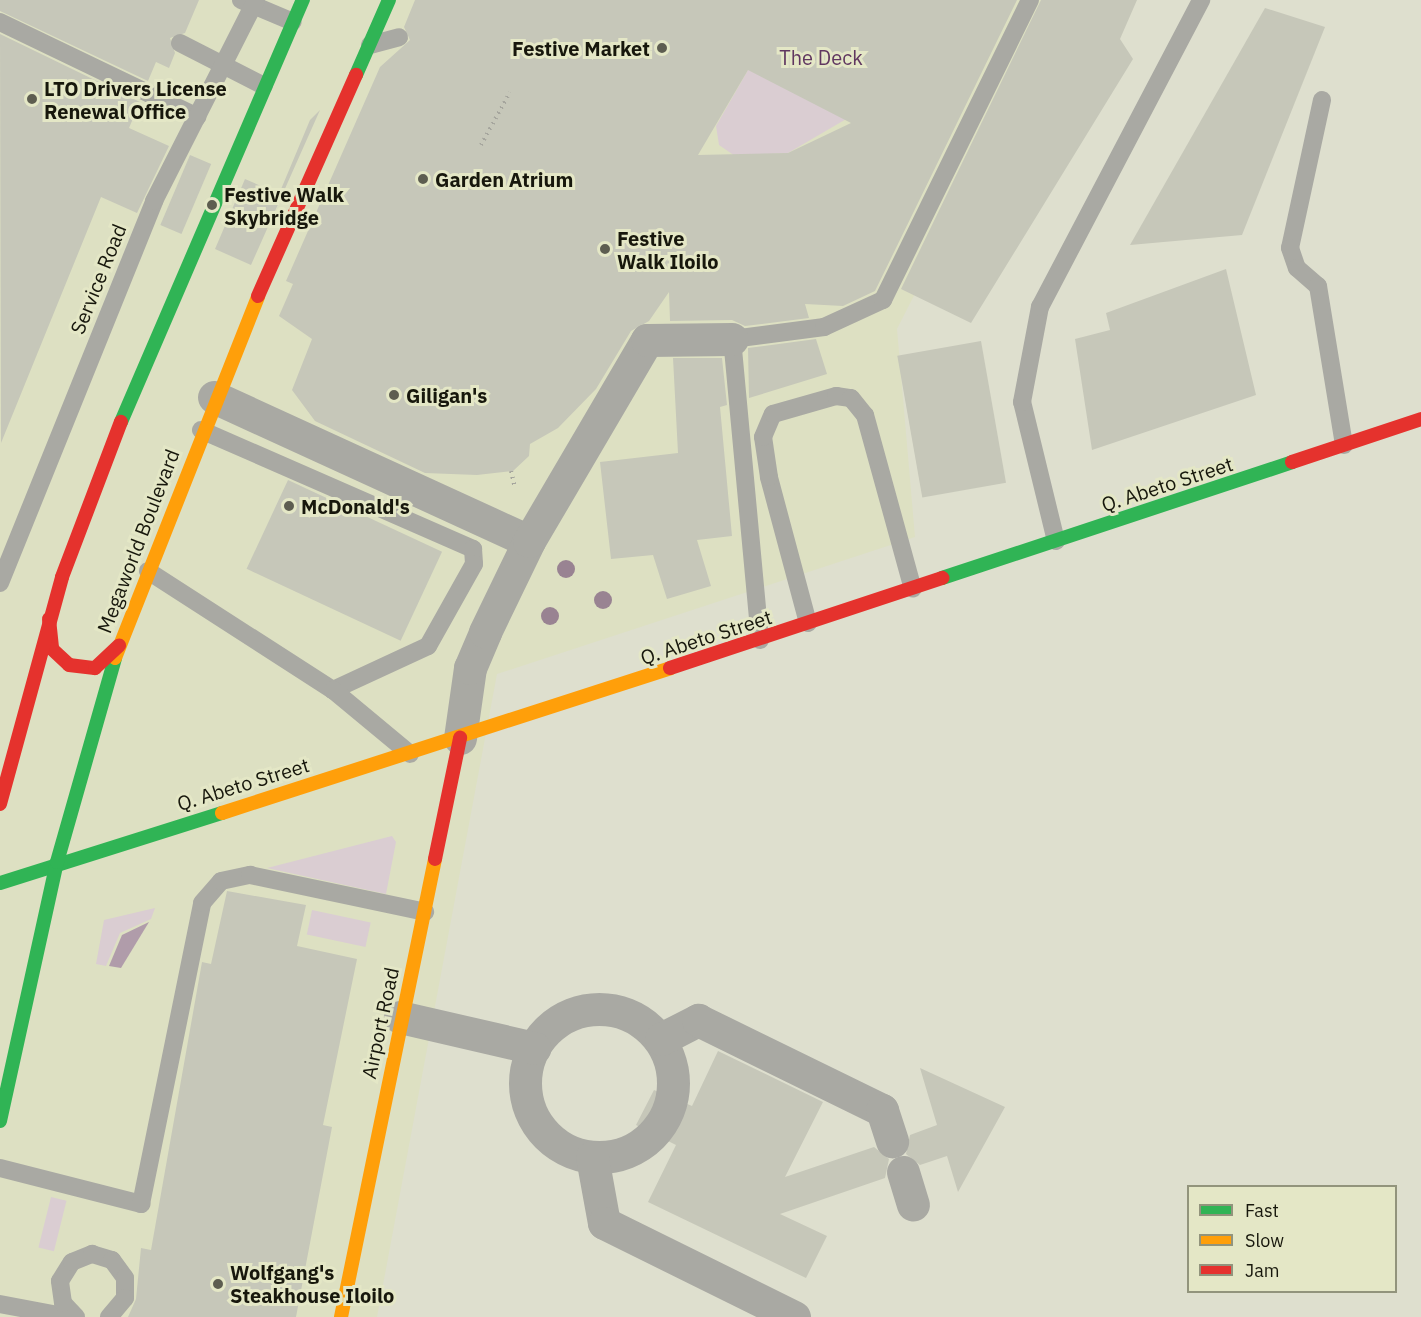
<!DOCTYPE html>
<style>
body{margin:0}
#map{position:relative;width:1421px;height:1317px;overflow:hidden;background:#dedfce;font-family:"IBM Plex Sans",sans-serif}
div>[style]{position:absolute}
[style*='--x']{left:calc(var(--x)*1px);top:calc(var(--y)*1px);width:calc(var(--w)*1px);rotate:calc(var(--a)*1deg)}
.built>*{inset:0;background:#dde0c2}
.green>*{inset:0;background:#dacdd2;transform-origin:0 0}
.water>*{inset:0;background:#b09caa}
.building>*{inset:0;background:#c6c7b9;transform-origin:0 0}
.path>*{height:4px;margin-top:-2px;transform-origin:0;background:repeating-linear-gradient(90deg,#a5a59d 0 1.5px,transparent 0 6px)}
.lane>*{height:18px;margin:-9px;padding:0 9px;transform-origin:9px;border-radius:9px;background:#a9a9a3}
.street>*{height:33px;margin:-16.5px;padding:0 16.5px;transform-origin:16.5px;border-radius:16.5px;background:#a9a9a3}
.street>.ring{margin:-16.5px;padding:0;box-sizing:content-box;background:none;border:33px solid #a9a9a3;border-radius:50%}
.fast>*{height:14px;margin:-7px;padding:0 7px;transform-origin:7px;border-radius:7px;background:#30b455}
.slow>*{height:14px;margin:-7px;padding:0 7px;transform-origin:7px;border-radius:7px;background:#ff9f0a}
.jam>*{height:14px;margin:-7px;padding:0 7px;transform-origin:7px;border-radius:7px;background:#e5322d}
.trees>*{width:18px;height:18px;margin:-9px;border-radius:50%;background:#998392}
.dots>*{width:16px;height:16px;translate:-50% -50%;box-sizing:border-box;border:3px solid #e4e7c6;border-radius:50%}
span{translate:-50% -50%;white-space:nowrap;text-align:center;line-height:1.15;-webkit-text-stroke:6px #e4e7c6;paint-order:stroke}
.poi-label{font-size:20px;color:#17170c;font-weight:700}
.right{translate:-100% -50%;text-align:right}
.left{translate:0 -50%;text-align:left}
.park-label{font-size:20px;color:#603760}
.street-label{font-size:20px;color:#17170c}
.legend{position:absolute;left:1187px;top:1185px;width:210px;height:108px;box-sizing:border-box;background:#e4e7c6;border:2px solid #92947c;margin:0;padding:8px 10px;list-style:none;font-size:18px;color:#17170c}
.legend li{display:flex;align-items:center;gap:12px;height:30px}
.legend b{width:30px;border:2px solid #92947c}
</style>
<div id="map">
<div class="built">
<i style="clip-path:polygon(0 0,1064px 0,897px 329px,915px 537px,497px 674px,377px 1317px,0 1317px)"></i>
</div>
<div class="green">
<i style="clip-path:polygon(788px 0,848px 118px,788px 153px,735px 156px,719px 145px,716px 126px)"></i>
<i style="clip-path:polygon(392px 836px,396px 842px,386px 894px,267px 868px)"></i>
<i style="clip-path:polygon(155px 908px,151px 919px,120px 933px,106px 966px,96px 964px,104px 920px)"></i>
<i style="left:312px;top:910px;width:60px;height:25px;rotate:12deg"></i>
<i style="left:51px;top:1197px;width:16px;height:52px;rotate:14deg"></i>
</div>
<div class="water">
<i style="clip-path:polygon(149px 922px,121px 968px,109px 966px,122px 935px)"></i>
</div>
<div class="building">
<i style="clip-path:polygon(0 0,199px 0,185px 33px,170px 38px,175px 53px,169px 68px,156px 62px,148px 81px,0 11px)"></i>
<i style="clip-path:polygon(evenodd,415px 0,1017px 0,875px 291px,843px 306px,805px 304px,809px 318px,745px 326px,732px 320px,670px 321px,669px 292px,649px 321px,631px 331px,596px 389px,558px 428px,530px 444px,529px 456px,513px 471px,477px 475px,425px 473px,315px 421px,292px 390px,312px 339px,279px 316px,293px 284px,286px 281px,380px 67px,410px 40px,404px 27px,415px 0,748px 70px,851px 123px,788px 153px,698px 155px,748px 70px)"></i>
<i style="clip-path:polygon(1041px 0,1137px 0,1120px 39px,1133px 59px,971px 323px,901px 289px)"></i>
<i style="clip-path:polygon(1265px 8px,1325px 27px,1242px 235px,1130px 245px)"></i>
<i style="clip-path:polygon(0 34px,140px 102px,129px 128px,169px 146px,137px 213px,101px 197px,1px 443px)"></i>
<i style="clip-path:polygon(320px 110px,251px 265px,215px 249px,245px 179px,279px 194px,310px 120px)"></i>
<i style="left:190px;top:155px;width:23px;height:76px;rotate:23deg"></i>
<i style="clip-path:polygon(1226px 269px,1256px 395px,1092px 450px,1075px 339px,1110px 330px,1106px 313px)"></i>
<i style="clip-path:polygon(816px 339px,827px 374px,749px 398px,748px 348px)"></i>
<i style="left:981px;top:341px;width:144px;height:85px;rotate:80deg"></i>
<i style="clip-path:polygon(673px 358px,722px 358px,727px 405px,720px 407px,732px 536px,697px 540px,711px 586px,667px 599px,653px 555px,611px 559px,600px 462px,678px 453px)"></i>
<i style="left:288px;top:480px;width:170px;height:98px;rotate:25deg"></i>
<i style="clip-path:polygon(227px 891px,306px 905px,297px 946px,357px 959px,323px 1125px,332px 1127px,296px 1317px,128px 1317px,136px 1299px,141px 1248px,151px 1250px,202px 962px,211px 964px)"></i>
<i style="clip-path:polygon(718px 1051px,823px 1102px,785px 1177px,874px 1147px,889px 1159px,885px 1178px,780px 1214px,827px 1236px,806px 1278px,648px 1202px,676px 1145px,636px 1125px,654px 1090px,692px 1106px)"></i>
<i style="clip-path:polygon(920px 1068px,1005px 1107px,958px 1192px,947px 1156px,920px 1165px,906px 1154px,910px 1135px,937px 1125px)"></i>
</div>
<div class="path">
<i style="--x:481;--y:145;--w:60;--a:-61.3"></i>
<i style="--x:511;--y:471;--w:17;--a:77"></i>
</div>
<div class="lane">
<i style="--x:241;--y:0;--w:56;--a:22.9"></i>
<i style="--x:0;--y:22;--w:219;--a:25.7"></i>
<i style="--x:180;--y:43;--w:94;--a:27.1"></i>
<i style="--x:370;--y:45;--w:30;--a:-15"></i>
<i style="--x:1322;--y:100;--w:151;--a:102.2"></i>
<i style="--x:1290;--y:248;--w:21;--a:71"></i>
<i style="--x:1297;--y:268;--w:28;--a:41"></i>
<i style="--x:1318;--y:286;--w:161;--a:80.7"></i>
<i style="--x:201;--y:430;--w:297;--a:23.6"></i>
<i style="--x:473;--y:549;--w:15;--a:86"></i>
<i style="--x:474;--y:564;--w:94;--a:119.3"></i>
<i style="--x:428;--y:646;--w:105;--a:155.1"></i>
<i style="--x:1056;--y:541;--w:143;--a:-103.7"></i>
<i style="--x:1022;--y:402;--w:97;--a:-79.3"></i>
<i style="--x:1040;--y:307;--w:347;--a:-62.3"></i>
<i style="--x:148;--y:571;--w:220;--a:32.8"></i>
<i style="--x:333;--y:690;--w:100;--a:39.7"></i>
<i style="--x:0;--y:583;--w:412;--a:-68"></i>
<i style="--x:154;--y:201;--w:225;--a:-63.1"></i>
<i style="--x:808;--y:623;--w:151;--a:-105"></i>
<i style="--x:769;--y:477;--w:40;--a:-98.5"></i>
<i style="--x:763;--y:437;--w:25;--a:-67"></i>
<i style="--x:773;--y:414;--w:66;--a:-15.9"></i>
<i style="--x:836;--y:396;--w:15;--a:8"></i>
<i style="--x:851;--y:398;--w:22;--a:51"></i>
<i style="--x:865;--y:415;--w:180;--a:74.6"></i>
<i style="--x:760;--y:640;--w:302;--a:-95.3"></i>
<i style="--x:732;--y:339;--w:93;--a:-7.4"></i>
<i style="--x:824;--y:327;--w:65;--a:-24.6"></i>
<i style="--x:883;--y:300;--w:334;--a:-63.9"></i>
<i style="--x:0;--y:1168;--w:146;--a:14.3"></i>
<i style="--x:141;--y:1204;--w:307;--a:-78.5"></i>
<i style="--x:202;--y:903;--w:29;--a:-49"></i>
<i style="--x:221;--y:881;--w:30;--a:-12"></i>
<i style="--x:250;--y:875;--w:179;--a:11.9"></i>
<i style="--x:0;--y:1304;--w:70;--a:10.7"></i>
<i style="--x:76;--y:1317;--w:19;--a:-133"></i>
<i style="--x:63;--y:1303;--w:22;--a:-98"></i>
<i style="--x:60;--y:1281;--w:22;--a:-58"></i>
<i style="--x:72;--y:1262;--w:22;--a:-22"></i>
<i style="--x:92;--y:1254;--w:21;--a:17"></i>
<i style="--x:112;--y:1260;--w:22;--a:54"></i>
<i style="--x:125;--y:1278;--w:20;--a:90"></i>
<i style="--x:125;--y:1298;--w:25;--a:130"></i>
</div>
<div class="street">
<i style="--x:214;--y:397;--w:346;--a:24.6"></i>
<i style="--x:460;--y:738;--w:71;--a:-81.9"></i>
<i style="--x:470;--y:668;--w:39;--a:-67"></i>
<i style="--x:485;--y:632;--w:101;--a:-64.2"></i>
<i style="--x:529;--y:541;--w:233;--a:-59.6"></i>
<i style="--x:647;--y:340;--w:85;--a:-0.7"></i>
<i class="ring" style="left:525px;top:1009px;width:115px;height:115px"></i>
<i style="--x:400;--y:1017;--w:138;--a:13"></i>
<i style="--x:661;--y:1039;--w:42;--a:-27.2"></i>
<i style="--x:698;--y:1020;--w:205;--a:26.1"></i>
<i style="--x:882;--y:1110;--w:33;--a:72"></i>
<i style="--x:592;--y:1157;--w:67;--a:79.7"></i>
<i style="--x:604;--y:1223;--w:212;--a:26.3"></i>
<i style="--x:903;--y:1172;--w:34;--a:73"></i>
</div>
<div class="fast">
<i style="--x:356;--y:75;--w:82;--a:-66.3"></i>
<i style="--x:121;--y:422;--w:460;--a:-66.7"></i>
<i style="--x:942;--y:578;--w:369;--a:-18.3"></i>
<i style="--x:0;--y:883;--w:233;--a:-17.5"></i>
<i style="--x:0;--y:1121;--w:265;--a:-77.6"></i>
<i style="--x:57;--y:862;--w:212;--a:-74.1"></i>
</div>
<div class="slow">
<i style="--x:115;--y:658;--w:389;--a:-68.4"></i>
<i style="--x:222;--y:813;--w:471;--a:-17.9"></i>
<i style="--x:341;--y:1317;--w:468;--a:-78.4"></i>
</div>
<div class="jam">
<i style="--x:258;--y:296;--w:242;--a:-66.1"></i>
<i style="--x:1292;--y:462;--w:136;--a:-18.4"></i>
<i style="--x:49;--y:619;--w:30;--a:84"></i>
<i style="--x:52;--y:649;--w:23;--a:43"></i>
<i style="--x:69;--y:665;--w:26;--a:7"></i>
<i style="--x:95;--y:668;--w:33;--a:-43"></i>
<i style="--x:670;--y:668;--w:287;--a:-18.3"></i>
<i style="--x:0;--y:804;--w:235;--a:-74.7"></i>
<i style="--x:62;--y:577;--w:166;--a:-69.2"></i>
<i style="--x:435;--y:859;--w:124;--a:-78.3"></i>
</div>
<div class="trees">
<i style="left:566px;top:569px"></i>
<i style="left:603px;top:600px"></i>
<i style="left:550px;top:616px"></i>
</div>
<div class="dots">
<i style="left:662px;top:48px;background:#5d5d50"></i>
<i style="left:32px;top:99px;background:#5d5d50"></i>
<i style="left:423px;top:179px;background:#5d5d50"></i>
<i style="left:212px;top:205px;background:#5d5d50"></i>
<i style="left:605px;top:249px;background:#5d5d50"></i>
<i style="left:394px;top:395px;background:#5d5d50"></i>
<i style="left:289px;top:506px;background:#5d5d50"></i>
<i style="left:218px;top:1284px;background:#5d5d50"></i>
</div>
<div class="poi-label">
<span class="right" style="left:650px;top:48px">Festive Market</span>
<span class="left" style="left:44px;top:100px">LTO Drivers License<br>Renewal Office</span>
<span class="left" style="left:435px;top:179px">Garden Atrium</span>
<span class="left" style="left:224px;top:206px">Festive Walk<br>Skybridge</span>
<span class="left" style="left:617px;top:250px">Festive<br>Walk Iloilo</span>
<span class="left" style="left:406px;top:395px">Giligan's</span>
<span class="left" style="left:301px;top:506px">McDonald's</span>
<span class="left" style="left:230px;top:1284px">Wolfgang's<br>Steakhouse Iloilo</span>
</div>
<div class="park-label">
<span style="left:821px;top:57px">The Deck</span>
</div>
<div class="street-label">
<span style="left:98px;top:279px;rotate:-68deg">Service Road</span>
<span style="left:1167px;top:484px;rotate:-18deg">Q. Abeto Street</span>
<span style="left:138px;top:541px;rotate:-69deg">Megaworld Boulevard</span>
<span style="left:706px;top:637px;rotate:-18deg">Q. Abeto Street</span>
<span style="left:243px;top:784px;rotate:-17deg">Q. Abeto Street</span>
<span style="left:380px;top:1023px;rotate:-78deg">Airport Road</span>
</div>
<ul class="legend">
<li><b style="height:8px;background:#30b455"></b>Fast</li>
<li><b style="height:8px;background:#ff9f0a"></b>Slow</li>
<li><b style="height:8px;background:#e5322d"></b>Jam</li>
</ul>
</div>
